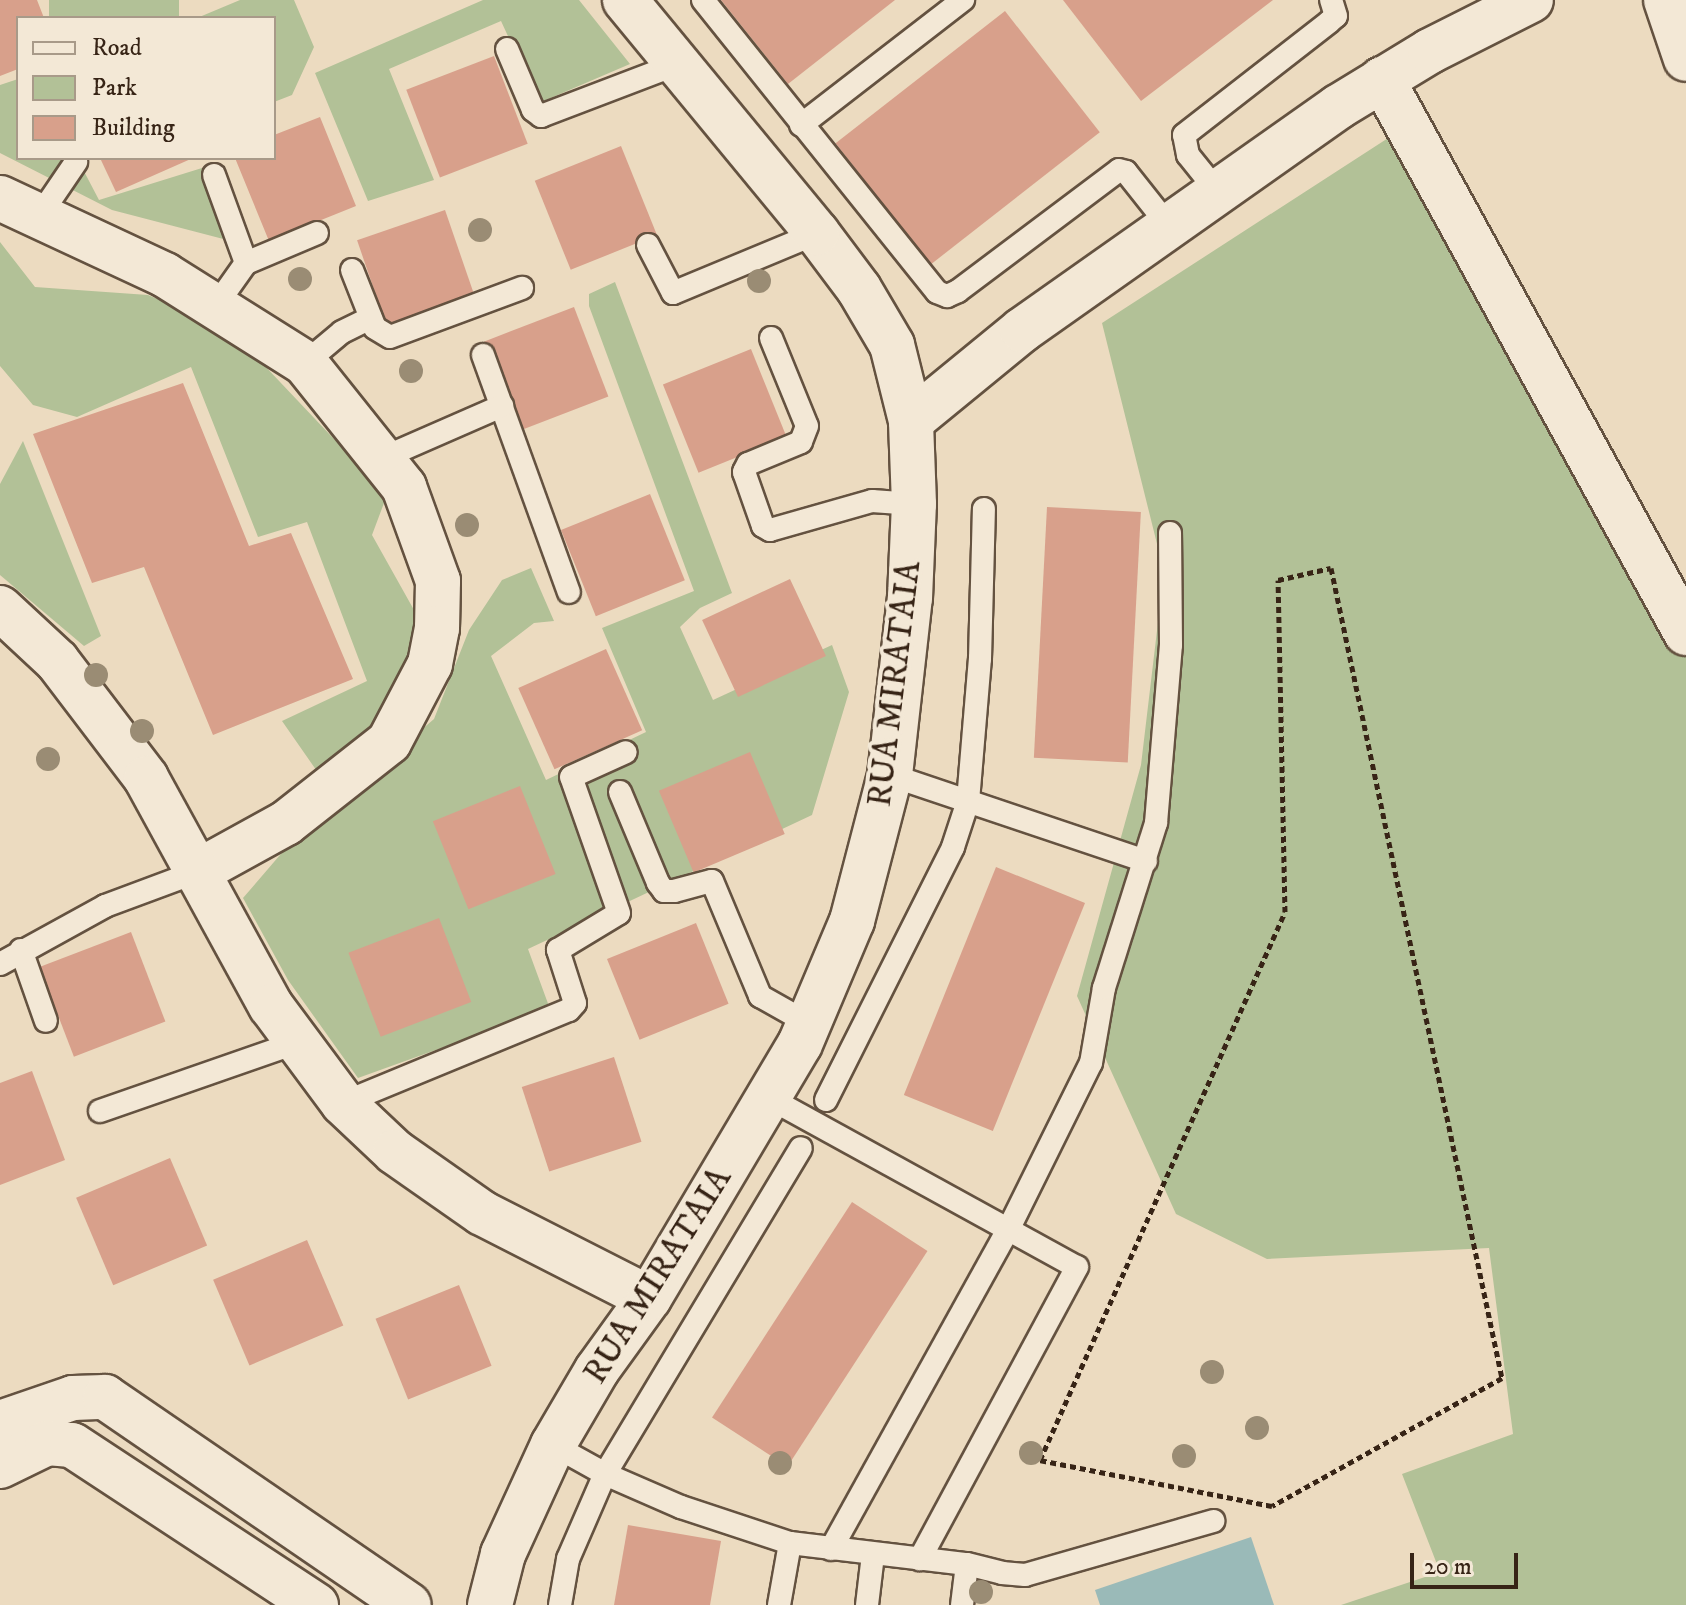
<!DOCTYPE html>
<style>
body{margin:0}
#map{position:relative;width:1686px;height:1605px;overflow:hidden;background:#ecdbc0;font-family:"IM FELL DW Pica",serif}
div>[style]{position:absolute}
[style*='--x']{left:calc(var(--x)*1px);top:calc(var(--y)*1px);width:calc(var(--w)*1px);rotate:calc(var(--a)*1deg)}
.green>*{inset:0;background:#b2c197;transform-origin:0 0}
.water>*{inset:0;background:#9abab8}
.building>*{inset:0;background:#d8a08b;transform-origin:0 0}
.path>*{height:5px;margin-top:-2.5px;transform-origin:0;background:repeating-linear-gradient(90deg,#372416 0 6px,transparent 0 10px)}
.roads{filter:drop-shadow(2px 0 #645240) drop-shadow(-2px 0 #645240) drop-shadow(0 2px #645240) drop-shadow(0 -2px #645240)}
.service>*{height:22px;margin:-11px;padding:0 11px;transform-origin:11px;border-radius:11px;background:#f3e8d6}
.minor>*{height:44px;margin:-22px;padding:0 22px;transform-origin:22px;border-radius:22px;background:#f3e8d6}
.tertiary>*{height:44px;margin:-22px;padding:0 22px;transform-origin:22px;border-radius:22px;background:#f3e8d6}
.trees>*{width:24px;height:24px;margin:-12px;border-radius:50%;background:#9a8c74}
span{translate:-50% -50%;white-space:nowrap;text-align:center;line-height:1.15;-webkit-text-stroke:8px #f3e8d6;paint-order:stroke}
.street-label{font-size:34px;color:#372416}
.legend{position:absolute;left:16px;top:16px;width:260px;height:144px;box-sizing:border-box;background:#f3e8d6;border:2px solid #a89a89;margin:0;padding:10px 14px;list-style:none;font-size:24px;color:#372416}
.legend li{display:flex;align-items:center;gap:16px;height:40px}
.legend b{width:40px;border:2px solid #a89a89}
.scale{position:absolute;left:1410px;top:1553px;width:108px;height:36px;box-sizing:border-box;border:4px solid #372416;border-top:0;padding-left:10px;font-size:24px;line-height:28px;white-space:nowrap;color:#372416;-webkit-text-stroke:6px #f3e8d6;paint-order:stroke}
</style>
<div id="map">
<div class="green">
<i style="left:49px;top:0;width:130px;height:19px"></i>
<i style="clip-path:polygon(240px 0,294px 0,314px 47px,292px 95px,274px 102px,274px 18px,197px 18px)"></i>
<i style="clip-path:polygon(483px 0,579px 0,630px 64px,539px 103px,501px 21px,389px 69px,434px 180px,368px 201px,315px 73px)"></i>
<i style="clip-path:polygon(18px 79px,18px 158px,77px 158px,99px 200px,202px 168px,231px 241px,112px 210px,0 153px,0 85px)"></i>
<i style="clip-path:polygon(1399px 131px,1686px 650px,1686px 1605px,1341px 1605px,1440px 1572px,1402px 1474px,1513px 1434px,1489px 1248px,1267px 1259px,1176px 1214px,1077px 996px,1141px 765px,1164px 572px,1102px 323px)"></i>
<i style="clip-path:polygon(0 242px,35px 287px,148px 295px,230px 329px,387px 495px,372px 535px,414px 610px,427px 645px,420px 676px,328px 787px,282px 721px,367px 681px,307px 522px,258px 537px,191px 367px,77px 417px,33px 405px,0 366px)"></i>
<i style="clip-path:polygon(615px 282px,732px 593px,700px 608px,680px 627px,713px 700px,832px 645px,849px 692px,812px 815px,528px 949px,550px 1009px,358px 1078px,288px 980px,243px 898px,292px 841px,434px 719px,469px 630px,502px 580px,531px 568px,554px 621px,534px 623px,491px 656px,546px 780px,646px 732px,602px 628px,694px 591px,589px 306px,589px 294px)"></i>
<i style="clip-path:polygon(23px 441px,101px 636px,84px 646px,0 575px,0 484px)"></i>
</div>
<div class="water">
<i style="clip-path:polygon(1251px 1537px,1274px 1605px,1100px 1605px,1095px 1590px)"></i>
</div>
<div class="building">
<i style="clip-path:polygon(0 0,37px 0,44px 18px,18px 18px,18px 69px,0 76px)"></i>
<i style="clip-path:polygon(721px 0,895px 0,788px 84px)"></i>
<i style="clip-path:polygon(1063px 0,1273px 0,1141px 101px)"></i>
<i style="left:1005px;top:11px;width:154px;height:215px;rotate:52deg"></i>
<i style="left:494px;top:56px;width:94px;height:94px;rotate:69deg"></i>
<i style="clip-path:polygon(320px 117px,356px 206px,269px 241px,235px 158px,274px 158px,274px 135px)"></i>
<i style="left:621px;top:146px;width:96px;height:93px;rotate:68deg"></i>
<i style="clip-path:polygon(100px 158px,193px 158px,116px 192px)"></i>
<i style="left:445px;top:210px;width:92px;height:93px;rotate:71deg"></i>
<i style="left:574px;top:307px;width:96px;height:96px;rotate:69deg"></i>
<i style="left:751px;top:349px;width:95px;height:95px;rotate:68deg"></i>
<i style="clip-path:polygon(183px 383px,249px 546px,291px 533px,353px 679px,213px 735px,144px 567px,92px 583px,33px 434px)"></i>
<i style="left:650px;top:494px;width:93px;height:96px;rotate:68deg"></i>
<i style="left:1047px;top:507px;width:94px;height:251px;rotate:3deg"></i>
<i style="left:790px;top:579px;width:85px;height:97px;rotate:65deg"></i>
<i style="left:606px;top:649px;width:89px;height:96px;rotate:66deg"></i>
<i style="left:750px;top:752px;width:89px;height:99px;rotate:67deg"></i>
<i style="left:520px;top:786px;width:95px;height:94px;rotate:68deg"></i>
<i style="left:996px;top:867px;width:96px;height:246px;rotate:22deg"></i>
<i style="left:439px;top:918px;width:90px;height:97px;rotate:69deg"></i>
<i style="left:696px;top:923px;width:87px;height:96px;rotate:68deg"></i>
<i style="left:131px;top:932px;width:96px;height:98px;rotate:69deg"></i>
<i style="left:614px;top:1057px;width:89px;height:97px;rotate:72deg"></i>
<i style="clip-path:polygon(32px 1071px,65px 1160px,0 1185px,0 1083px)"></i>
<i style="left:170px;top:1158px;width:95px;height:102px;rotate:67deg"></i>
<i style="left:852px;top:1202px;width:90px;height:257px;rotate:33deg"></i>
<i style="left:307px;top:1240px;width:93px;height:102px;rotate:67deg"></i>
<i style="left:459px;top:1285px;width:87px;height:90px;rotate:68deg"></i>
<i style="clip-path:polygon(628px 1525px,721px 1541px,710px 1605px,614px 1605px)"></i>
</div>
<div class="path">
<i style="--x:1331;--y:568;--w:828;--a:78.08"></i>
<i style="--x:1502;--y:1378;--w:263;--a:150.9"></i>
<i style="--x:1272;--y:1506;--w:237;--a:-168.8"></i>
<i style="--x:1040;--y:1460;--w:600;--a:-65.91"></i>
<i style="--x:1285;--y:912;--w:332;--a:-91.2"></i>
<i style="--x:1278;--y:580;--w:54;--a:-12.8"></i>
</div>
<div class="roads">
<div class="service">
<i style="--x:703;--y:0;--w:374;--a:51.3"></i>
<i style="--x:937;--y:292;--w:11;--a:22"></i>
<i style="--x:947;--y:296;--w:12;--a:-24"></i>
<i style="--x:958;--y:291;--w:201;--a:-36.9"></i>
<i style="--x:1119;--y:170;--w:7;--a:16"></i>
<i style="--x:1126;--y:172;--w:68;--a:51.6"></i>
<i style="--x:507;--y:49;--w:66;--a:66.9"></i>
<i style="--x:533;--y:110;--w:10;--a:37"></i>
<i style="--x:541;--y:116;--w:146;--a:-20.9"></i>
<i style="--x:801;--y:125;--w:205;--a:-37.7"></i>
<i style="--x:214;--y:175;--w:94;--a:70"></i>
<i style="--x:1217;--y:191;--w:46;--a:-128.9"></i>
<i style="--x:1188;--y:155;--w:20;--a:-101"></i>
<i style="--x:1184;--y:135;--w:184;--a:-37.9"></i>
<i style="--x:1329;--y:22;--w:9;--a:-41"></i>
<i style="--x:1336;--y:16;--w:17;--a:-107"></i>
<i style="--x:38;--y:218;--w:68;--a:-55.8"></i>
<i style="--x:648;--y:245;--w:54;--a:62.5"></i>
<i style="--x:673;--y:293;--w:156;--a:-22.6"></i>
<i style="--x:352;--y:270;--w:62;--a:68.4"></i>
<i style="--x:375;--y:328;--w:17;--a:31"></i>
<i style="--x:390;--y:337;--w:141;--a:-20.4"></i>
<i style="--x:217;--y:304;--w:50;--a:-54.7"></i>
<i style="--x:246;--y:263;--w:77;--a:-22.9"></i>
<i style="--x:771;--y:338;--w:95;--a:67.8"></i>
<i style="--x:807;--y:426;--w:17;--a:111"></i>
<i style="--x:801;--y:442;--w:57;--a:157.5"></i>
<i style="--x:748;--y:464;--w:9;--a:117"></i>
<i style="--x:744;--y:472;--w:57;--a:70.6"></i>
<i style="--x:763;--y:526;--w:8;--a:30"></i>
<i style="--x:770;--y:530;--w:106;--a:-15.9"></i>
<i style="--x:872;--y:501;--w:42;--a:4.1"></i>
<i style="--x:483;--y:355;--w:252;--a:70.1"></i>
<i style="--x:305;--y:363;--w:48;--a:-40"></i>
<i style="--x:342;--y:332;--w:32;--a:-26"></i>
<i style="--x:385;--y:457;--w:128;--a:-23.6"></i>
<i style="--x:890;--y:775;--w:270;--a:18.6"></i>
<i style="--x:620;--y:792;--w:99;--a:67.3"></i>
<i style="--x:658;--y:883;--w:10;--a:53"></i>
<i style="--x:664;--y:891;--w:10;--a:0"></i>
<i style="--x:674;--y:891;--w:39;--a:-15"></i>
<i style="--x:712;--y:881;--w:125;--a:67.3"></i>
<i style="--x:760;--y:996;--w:55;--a:29.4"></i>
<i style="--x:21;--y:950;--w:75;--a:70.6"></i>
<i style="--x:0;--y:964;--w:120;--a:-28.9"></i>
<i style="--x:105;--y:906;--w:100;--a:-20.4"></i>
<i style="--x:769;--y:1098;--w:351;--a:28.8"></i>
<i style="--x:1077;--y:1267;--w:332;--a:118.3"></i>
<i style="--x:826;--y:1100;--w:283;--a:-63.3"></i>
<i style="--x:953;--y:847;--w:48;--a:-71.9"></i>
<i style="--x:968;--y:801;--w:143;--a:-85.2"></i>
<i style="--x:980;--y:659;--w:150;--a:-88.5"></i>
<i style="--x:343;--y:1103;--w:244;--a:-22.4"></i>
<i style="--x:569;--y:1010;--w:9;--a:-49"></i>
<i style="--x:575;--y:1003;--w:56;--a:-107.8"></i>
<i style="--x:558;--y:950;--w:71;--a:-31.2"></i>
<i style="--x:619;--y:913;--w:144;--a:-109.4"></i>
<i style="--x:571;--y:777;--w:60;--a:-24.4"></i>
<i style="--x:100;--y:1111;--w:210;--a:-19.2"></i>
<i style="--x:553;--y:1445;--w:60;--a:29.1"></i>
<i style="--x:605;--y:1474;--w:83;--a:23.5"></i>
<i style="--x:681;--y:1507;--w:115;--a:18.3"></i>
<i style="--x:790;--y:1543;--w:178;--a:6.8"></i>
<i style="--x:967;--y:1564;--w:36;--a:14"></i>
<i style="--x:1002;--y:1573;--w:23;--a:5"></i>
<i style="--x:1025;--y:1575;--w:196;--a:-16"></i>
<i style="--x:831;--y:1549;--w:369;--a:-61"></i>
<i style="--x:1010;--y:1226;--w:182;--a:-63.6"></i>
<i style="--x:1091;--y:1063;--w:76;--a:-80.2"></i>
<i style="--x:1104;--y:988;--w:173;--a:-72.5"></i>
<i style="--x:1156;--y:823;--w:179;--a:-85.2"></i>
<i style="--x:1171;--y:645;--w:112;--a:-90.5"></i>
<i style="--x:560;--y:1605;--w:47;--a:-80.1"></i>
<i style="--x:568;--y:1559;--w:93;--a:-66.5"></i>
<i style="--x:605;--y:1474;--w:380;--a:-59"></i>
<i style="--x:779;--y:1605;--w:63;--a:-79.9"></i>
<i style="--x:867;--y:1605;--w:50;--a:-83.2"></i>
<i style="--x:962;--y:1605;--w:41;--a:-83"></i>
</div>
<div class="minor">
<i style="--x:1666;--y:0;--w:62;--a:71.3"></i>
<i style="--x:1382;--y:79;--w:632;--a:61.24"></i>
<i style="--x:0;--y:198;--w:182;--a:25"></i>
<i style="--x:165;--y:275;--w:165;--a:32.2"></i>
<i style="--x:305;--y:363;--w:159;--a:51.4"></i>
<i style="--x:404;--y:487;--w:100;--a:70.1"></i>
<i style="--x:438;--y:581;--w:47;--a:91.2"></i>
<i style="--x:437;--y:628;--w:37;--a:101"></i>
<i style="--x:430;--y:664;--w:88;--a:117.7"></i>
<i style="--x:389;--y:742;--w:131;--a:141.8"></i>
<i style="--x:286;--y:823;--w:99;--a:151.1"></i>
<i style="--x:0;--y:608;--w:78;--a:42.9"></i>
<i style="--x:57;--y:661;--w:147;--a:52.7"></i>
<i style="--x:146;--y:778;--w:260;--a:61.3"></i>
<i style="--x:271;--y:1006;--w:121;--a:53.4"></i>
<i style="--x:343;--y:1103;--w:71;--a:43.3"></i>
<i style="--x:395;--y:1152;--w:106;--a:35"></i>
<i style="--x:482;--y:1213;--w:187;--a:27"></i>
<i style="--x:0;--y:1423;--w:77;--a:-18.9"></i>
<i style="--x:73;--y:1398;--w:32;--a:-2"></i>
<i style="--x:105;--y:1397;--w:368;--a:34.4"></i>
<i style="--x:0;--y:1466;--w:52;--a:-26.1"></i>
<i style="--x:47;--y:1443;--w:25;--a:5"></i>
<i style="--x:72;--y:1445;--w:292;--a:33.3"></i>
</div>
<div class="tertiary">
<i style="--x:911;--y:421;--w:144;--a:-39.3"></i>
<i style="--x:1022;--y:330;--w:387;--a:-35.2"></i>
<i style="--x:1338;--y:107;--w:108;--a:-31.3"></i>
<i style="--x:1430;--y:51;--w:113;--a:-26.8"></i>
<i style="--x:490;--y:1605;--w:53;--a:-75.7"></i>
<i style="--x:503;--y:1554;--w:120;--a:-65.4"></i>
<i style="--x:553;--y:1445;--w:87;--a:-59.6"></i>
<i style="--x:597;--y:1370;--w:89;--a:-54.2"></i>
<i style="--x:649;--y:1298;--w:295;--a:-59.3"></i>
<i style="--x:800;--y:1044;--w:134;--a:-67.1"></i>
<i style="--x:852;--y:921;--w:151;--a:-75.4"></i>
<i style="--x:890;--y:775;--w:178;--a:-83.6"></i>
<i style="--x:910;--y:598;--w:94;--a:-87.6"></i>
<i style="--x:914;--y:504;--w:83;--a:-92.1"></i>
<i style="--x:911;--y:421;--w:78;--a:-104"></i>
<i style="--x:892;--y:345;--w:65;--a:-120.5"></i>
<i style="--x:859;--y:289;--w:70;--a:-126.9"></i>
<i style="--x:817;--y:233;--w:302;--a:-129.5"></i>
</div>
</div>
<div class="trees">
<i style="left:480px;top:230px"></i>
<i style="left:300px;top:279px"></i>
<i style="left:759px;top:281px"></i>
<i style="left:411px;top:371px"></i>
<i style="left:467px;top:525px"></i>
<i style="left:96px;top:675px"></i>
<i style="left:142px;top:731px"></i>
<i style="left:48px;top:759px"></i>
<i style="left:1212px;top:1372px"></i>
<i style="left:1257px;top:1428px"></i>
<i style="left:1031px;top:1453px"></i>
<i style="left:1184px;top:1456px"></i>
<i style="left:780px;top:1463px"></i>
<i style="left:981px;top:1592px"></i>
</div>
<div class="street-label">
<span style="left:895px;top:684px;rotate:-83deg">RUA MIRATAIA</span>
<span style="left:658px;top:1276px;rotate:-58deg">RUA MIRATAIA</span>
</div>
<ul class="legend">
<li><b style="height:10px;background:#f3e8d6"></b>Road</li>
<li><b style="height:22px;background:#b2c197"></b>Park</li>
<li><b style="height:22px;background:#d8a08b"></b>Building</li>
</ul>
<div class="scale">20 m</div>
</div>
